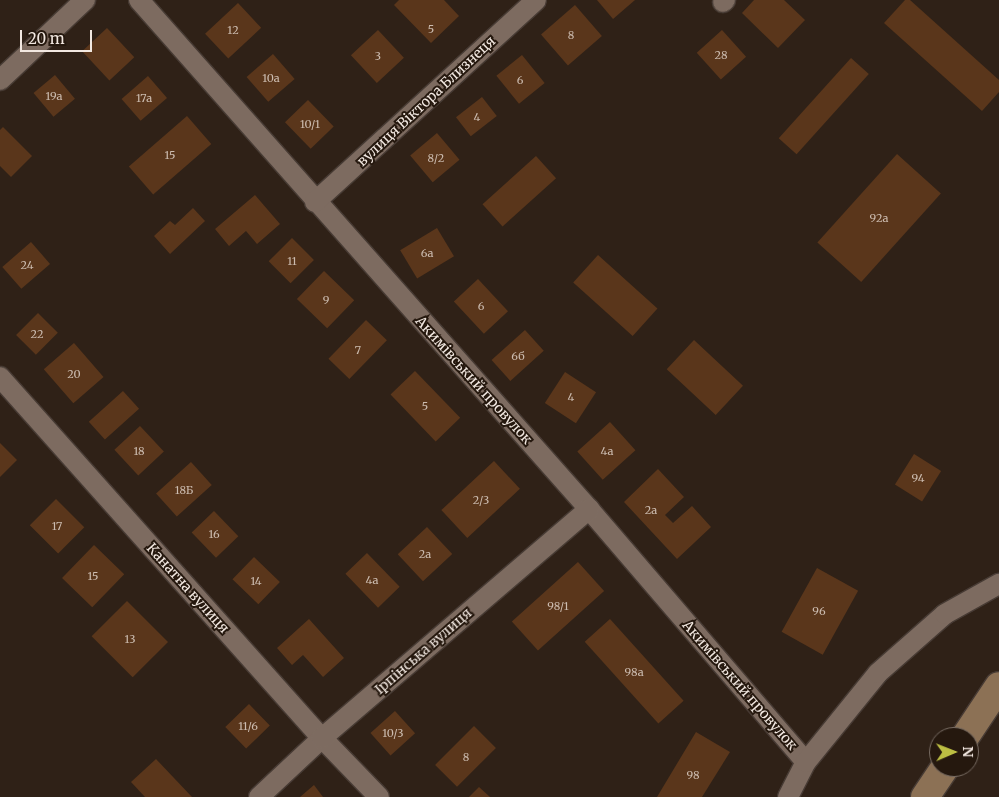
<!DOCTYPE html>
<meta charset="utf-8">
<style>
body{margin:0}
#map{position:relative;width:999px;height:797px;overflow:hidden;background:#2f2117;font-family:Merriweather,serif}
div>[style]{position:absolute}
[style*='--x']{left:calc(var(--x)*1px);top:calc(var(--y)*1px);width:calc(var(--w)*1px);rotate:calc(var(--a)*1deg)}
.building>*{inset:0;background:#5a361b;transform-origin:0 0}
.roads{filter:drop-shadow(1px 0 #473b34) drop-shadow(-1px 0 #473b34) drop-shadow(0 1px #473b34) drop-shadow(0 -1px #473b34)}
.street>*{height:20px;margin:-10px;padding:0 10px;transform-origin:10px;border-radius:10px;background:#7d6b60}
.secondary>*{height:28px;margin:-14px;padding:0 14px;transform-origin:14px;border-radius:14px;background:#8c7155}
span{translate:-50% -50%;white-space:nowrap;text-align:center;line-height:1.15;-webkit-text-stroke:4px #25180e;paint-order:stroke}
.number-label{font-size:11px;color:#ccbcb0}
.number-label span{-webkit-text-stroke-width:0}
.street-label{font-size:14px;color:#f2e8e1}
.north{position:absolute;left:929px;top:727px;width:50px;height:50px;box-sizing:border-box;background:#25180e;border:1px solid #776b62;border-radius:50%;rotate:89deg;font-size:14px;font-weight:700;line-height:20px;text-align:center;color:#f2e8e1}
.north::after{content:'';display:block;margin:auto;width:18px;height:22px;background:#bdbf43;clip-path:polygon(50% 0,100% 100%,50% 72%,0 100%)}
.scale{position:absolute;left:20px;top:30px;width:72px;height:22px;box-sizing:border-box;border:2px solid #f2e8e1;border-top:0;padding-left:6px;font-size:15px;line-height:18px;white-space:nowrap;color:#f2e8e1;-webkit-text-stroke:4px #25180e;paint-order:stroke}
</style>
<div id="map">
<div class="building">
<i style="clip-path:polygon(399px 0,444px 0,459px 16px,431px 43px,394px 5px)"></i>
<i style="clip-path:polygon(597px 0,635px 0,613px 19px)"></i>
<i style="clip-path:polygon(754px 0,784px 0,805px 20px,778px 48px,742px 13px)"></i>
<i style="clip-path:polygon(905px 0,910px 0,999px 80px,999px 92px,982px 111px,884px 23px)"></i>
<i style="left:238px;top:3px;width:34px;height:45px;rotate:47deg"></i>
<i style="left:575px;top:5px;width:41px;height:45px;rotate:49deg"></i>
<i style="left:107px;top:28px;width:40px;height:34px;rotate:47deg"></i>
<i style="left:378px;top:30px;width:38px;height:37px;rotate:47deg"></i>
<i style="left:722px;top:30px;width:36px;height:34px;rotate:48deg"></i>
<i style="left:273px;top:54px;width:33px;height:35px;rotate:49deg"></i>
<i style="left:522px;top:55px;width:36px;height:33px;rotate:51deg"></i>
<i style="left:851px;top:58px;width:24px;height:108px;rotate:42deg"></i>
<i style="left:55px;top:75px;width:31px;height:28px;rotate:50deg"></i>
<i style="left:148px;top:76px;width:29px;height:35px;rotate:49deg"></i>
<i style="left:482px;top:97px;width:24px;height:33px;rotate:52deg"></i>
<i style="left:308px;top:100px;width:37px;height:32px;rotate:46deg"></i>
<i style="left:187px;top:116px;width:37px;height:77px;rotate:49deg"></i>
<i style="clip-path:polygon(3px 127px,32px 156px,11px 177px,0 166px,0 130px)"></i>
<i style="left:437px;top:133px;width:35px;height:35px;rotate:50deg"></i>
<i style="left:897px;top:154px;width:59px;height:119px;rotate:42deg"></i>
<i style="left:536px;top:156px;width:30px;height:72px;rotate:48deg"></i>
<i style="clip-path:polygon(255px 195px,280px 224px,257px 244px,246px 231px,229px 246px,215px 229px)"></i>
<i style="clip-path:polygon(193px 208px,205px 221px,170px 254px,154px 236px,170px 221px,175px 225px)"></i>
<i style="left:437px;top:228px;width:33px;height:43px;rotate:59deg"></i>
<i style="left:292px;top:238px;width:31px;height:33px;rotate:45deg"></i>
<i style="left:31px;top:242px;width:29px;height:38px;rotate:49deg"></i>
<i style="left:598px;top:255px;width:80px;height:37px;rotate:42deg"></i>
<i style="left:324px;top:271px;width:42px;height:39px;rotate:44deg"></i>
<i style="left:478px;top:279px;width:44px;height:33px;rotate:47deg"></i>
<i style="left:38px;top:313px;width:28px;height:31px;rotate:45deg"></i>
<i style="left:366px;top:320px;width:29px;height:54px;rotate:44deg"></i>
<i style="left:525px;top:330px;width:28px;height:45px;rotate:48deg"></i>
<i style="left:694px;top:340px;width:67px;height:40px;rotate:43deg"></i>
<i style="left:74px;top:343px;width:45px;height:40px;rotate:49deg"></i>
<i style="left:415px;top:371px;width:65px;height:34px;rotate:46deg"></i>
<i style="left:565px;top:372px;width:37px;height:37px;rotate:33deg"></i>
<i style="left:123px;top:391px;width:24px;height:46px;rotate:48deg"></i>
<i style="left:610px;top:422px;width:38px;height:44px;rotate:48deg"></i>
<i style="left:140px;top:426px;width:35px;height:35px;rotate:47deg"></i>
<i style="clip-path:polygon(0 443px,17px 460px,0 477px)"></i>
<i style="left:914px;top:454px;width:32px;height:36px;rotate:32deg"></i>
<i style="left:494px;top:461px;width:38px;height:72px;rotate:47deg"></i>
<i style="left:191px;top:462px;width:31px;height:47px;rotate:48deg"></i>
<i style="clip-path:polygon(658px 469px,684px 497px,665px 515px,673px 523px,692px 506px,711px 527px,677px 559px,624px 502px)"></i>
<i style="left:56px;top:499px;width:40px;height:37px;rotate:45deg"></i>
<i style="left:214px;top:511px;width:35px;height:31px;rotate:46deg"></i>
<i style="left:427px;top:527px;width:37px;height:40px;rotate:47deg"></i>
<i style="left:94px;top:545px;width:42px;height:46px;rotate:44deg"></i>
<i style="left:367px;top:553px;width:47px;height:30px;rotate:46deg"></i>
<i style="left:254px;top:557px;width:36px;height:31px;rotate:44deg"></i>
<i style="left:578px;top:562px;width:39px;height:89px;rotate:48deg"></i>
<i style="left:817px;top:568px;width:47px;height:73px;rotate:29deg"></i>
<i style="left:127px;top:601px;width:58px;height:50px;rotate:45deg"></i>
<i style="clip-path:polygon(309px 619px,344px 658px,323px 677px,303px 655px,292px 665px,277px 648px)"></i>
<i style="left:610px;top:619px;width:110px;height:34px;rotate:48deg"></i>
<i style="left:249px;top:704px;width:30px;height:33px;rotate:46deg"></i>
<i style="left:395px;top:711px;width:30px;height:33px;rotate:48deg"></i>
<i style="left:474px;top:726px;width:31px;height:55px;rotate:45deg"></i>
<i style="clip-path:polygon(696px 732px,730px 752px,702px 797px,657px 797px)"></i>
<i style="clip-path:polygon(156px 759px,192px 797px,145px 797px,131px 782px)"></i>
<i style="clip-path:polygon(314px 785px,323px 797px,300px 797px)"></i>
<i style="clip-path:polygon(479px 787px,490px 797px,469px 797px)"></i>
</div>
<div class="roads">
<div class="street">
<i style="--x:139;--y:0;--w:679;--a:48.52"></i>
<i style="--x:589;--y:509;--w:333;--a:49.4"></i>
<i style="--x:723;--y:2;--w:3;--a:-45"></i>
<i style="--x:0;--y:80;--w:117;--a:-43.3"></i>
<i style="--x:315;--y:202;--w:299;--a:-42.4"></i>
<i style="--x:0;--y:377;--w:484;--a:48.3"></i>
<i style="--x:322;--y:738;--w:82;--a:46"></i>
<i style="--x:259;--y:797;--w:86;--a:-43.1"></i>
<i style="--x:322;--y:738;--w:352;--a:-40.6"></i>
<i style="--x:788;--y:797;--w:39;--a:-63"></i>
<i style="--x:806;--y:762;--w:114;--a:-51"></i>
<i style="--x:878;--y:673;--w:89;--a:-41.4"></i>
<i style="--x:945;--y:614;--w:62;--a:-29.1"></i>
</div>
<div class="secondary">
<i style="--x:965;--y:737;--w:61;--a:-56.3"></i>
<i style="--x:925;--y:797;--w:36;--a:-56"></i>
</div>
</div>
<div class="number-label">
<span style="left:431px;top:29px">5</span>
<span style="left:233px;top:30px">12</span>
<span style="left:571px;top:35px">8</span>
<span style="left:721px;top:55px">28</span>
<span style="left:378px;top:56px">3</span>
<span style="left:271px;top:78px">10а</span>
<span style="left:520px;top:80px">6</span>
<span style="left:54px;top:96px">19а</span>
<span style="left:144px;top:98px">17а</span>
<span style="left:477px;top:117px">4</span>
<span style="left:310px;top:124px">10/1</span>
<span style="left:170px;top:155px">15</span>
<span style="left:436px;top:158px">8/2</span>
<span style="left:879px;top:218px">92а</span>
<span style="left:427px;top:253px">6а</span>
<span style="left:292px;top:261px">11</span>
<span style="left:27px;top:265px">24</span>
<span style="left:326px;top:300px">9</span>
<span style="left:481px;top:306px">6</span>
<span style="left:37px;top:334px">22</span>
<span style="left:358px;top:350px">7</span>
<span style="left:518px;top:356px">6б</span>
<span style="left:74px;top:374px">20</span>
<span style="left:571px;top:397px">4</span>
<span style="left:425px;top:406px">5</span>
<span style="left:139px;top:451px">18</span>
<span style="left:607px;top:451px">4а</span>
<span style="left:918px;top:478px">94</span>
<span style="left:184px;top:490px">18Б</span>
<span style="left:481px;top:500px">2/3</span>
<span style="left:651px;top:510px">2а</span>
<span style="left:57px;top:526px">17</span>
<span style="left:214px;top:534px">16</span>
<span style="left:425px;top:554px">2а</span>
<span style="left:93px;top:576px">15</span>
<span style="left:372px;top:580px">4а</span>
<span style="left:256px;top:581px">14</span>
<span style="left:558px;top:606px">98/1</span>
<span style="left:819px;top:611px">96</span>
<span style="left:130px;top:639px">13</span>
<span style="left:634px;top:672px">98а</span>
<span style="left:248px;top:726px">11/6</span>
<span style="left:393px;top:733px">10/3</span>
<span style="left:466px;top:757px">8</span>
<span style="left:693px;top:775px">98</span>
</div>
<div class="street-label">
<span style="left:426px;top:101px;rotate:-43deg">вулиця Віктора Близнеця</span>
<span style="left:474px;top:380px;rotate:48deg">Акимівський провулок</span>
<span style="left:188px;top:588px;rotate:48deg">Канатна вулиця</span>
<span style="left:423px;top:651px;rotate:-41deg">Ірпінська вулиця</span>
<span style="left:740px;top:685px;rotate:49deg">Акимівський провулок</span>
</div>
<div class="north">N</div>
<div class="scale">20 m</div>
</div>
